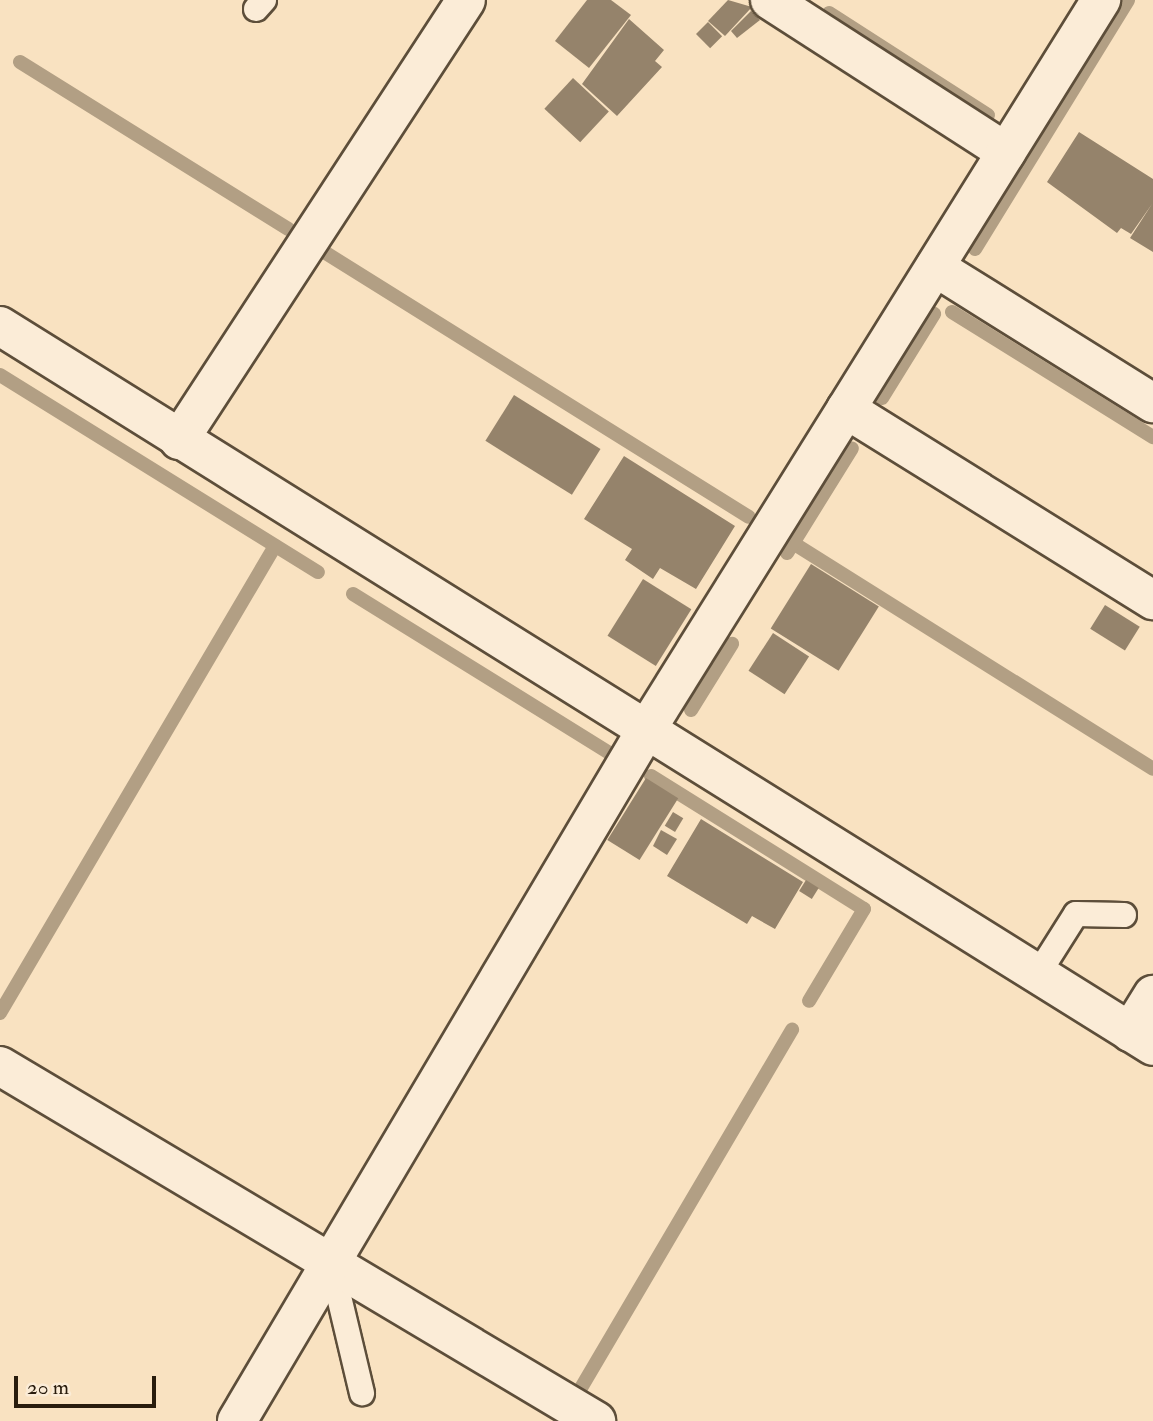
<!DOCTYPE html>
<style>
body{margin:0}
#map{position:relative;width:1153px;height:1421px;overflow:hidden;background:#f9e2c1;font-family:"IM FELL Double Pica",serif}
div>[style]{position:absolute}
[style*='--x']{left:calc(var(--x)*1px);top:calc(var(--y)*1px);width:calc(var(--w)*1px);rotate:calc(var(--a)*1deg)}
.stream>*{height:14px;margin:-7px;padding:0 7px;transform-origin:7px;border-radius:7px;background:#b29f84}
.building>*{inset:0;background:#95836b;transform-origin:0 0}
.roads{filter:drop-shadow(2px 0 #5d4e3a) drop-shadow(-2px 0 #5d4e3a) drop-shadow(0 2px #5d4e3a) drop-shadow(0 -2px #5d4e3a)}
.lane>*{height:24px;margin:-12px;padding:0 12px;transform-origin:12px;border-radius:12px;background:#fbecd7}
.street>*{height:38px;margin:-19px;padding:0 19px;transform-origin:19px;border-radius:19px;background:#fbecd7}
.secondary>*{height:38px;margin:-19px;padding:0 19px;transform-origin:19px;border-radius:19px;background:#fbecd7}
span{translate:-50% -50%;white-space:nowrap;text-align:center;line-height:1.15;-webkit-text-stroke:6px #fbecd7;paint-order:stroke}
.scale{position:absolute;left:14px;top:1376px;width:142px;height:32px;box-sizing:border-box;border:4px solid #291c0d;border-top:0;padding-left:9px;font-size:21px;line-height:24px;white-space:nowrap;color:#291c0d;-webkit-text-stroke:5px #fbecd7;paint-order:stroke}
</style>
<div id="map">
<div class="stream">
<i style="--x:829;--y:13;--w:189;--a:32.7"></i>
<i style="--x:20;--y:62;--w:316;--a:31.9"></i>
<i style="--x:975;--y:249;--w:292;--a:-58.4"></i>
<i style="--x:321;--y:250;--w:504;--a:31.96"></i>
<i style="--x:952;--y:312;--w:237;--a:31.9"></i>
<i style="--x:0;--y:375;--w:374;--a:31.8"></i>
<i style="--x:882;--y:398;--w:99;--a:-58.2"></i>
<i style="--x:793;--y:543;--w:425;--a:32.1"></i>
<i style="--x:787;--y:553;--w:123;--a:-58.2"></i>
<i style="--x:353;--y:594;--w:301;--a:31.8"></i>
<i style="--x:691;--y:710;--w:78;--a:-58.2"></i>
<i style="--x:651;--y:776;--w:251;--a:32"></i>
<i style="--x:864;--y:909;--w:107;--a:120.9"></i>
<i style="--x:0;--y:1013;--w:542;--a:-59.51"></i>
<i style="--x:581;--y:1388;--w:416;--a:-59.5"></i>
</div>
<div class="building">
<i style="clip-path:polygon(587px 0,611px 0,631px 15px,589px 68px,555px 41px)"></i>
<i style="clip-path:polygon(728px 0,752px 7px,725px 36px,708px 21px)"></i>
<i style="clip-path:polygon(751px 11px,760px 20px,737px 38px,731px 31px)"></i>
<i style="clip-path:polygon(629px 19px,664px 50px,655px 61px,662px 67px,617px 116px,582px 84px)"></i>
<i style="left:708px;top:22px;width:20px;height:17px;rotate:45deg"></i>
<i style="left:573px;top:78px;width:49px;height:42px;rotate:43deg"></i>
<i style="clip-path:polygon(1079px 132px,1153px 179px,1153px 252px,1130px 238px,1152px 204px,1131px 234px,1121px 228px,1117px 233px,1047px 182px)"></i>
<i style="left:514px;top:395px;width:102px;height:54px;rotate:32deg"></i>
<i style="clip-path:polygon(624px 456px,735px 526px,696px 589px,660px 568px,653px 579px,625px 560px,632px 549px,584px 519px)"></i>
<i style="left:811px;top:564px;width:80px;height:76px;rotate:32deg"></i>
<i style="left:643px;top:579px;width:57px;height:67px;rotate:32deg"></i>
<i style="left:1105px;top:605px;width:41px;height:28px;rotate:32deg"></i>
<i style="left:773px;top:633px;width:43px;height:45px;rotate:33deg"></i>
<i style="left:646px;top:778px;width:38px;height:73px;rotate:32deg"></i>
<i style="left:673px;top:812px;width:12px;height:16px;rotate:31deg"></i>
<i style="clip-path:polygon(701px 819px,803px 882px,775px 929px,752px 916px,747px 924px,667px 876px)"></i>
<i style="clip-path:polygon(661px 830px,677px 839px,667px 855px,653px 846px)"></i>
<i style="left:806px;top:880px;width:15px;height:13px;rotate:32deg"></i>
</div>
<div class="roads">
<div class="lane">
<i style="--x:256;--y:9;--w:12;--a:-48"></i>
<i style="--x:1038;--y:974;--w:71;--a:-57.7"></i>
<i style="--x:1076;--y:914;--w:48;--a:1.2"></i>
<i style="--x:331;--y:1263;--w:134;--a:76.6"></i>
</div>
<div class="street">
<i style="--x:770;--y:0;--w:281;--a:32.8"></i>
<i style="--x:935;--y:267;--w:257;--a:32"></i>
<i style="--x:846;--y:409;--w:362;--a:31.9"></i>
<i style="--x:179;--y:440;--w:525;--a:-56.88"></i>
<i style="--x:1130;--y:1032;--w:44;--a:-58.1"></i>
<i style="--x:0;--y:1066;--w:694;--a:30.78"></i>
<i style="--x:237;--y:1421;--w:807;--a:-59.37"></i>
<i style="--x:648;--y:727;--w:857;--a:-58.07"></i>
</div>
<div class="secondary">
<i style="--x:0;--y:326;--w:1359;--a:31.98"></i>
</div>
</div>
<div class="scale">20 m</div>
</div>
